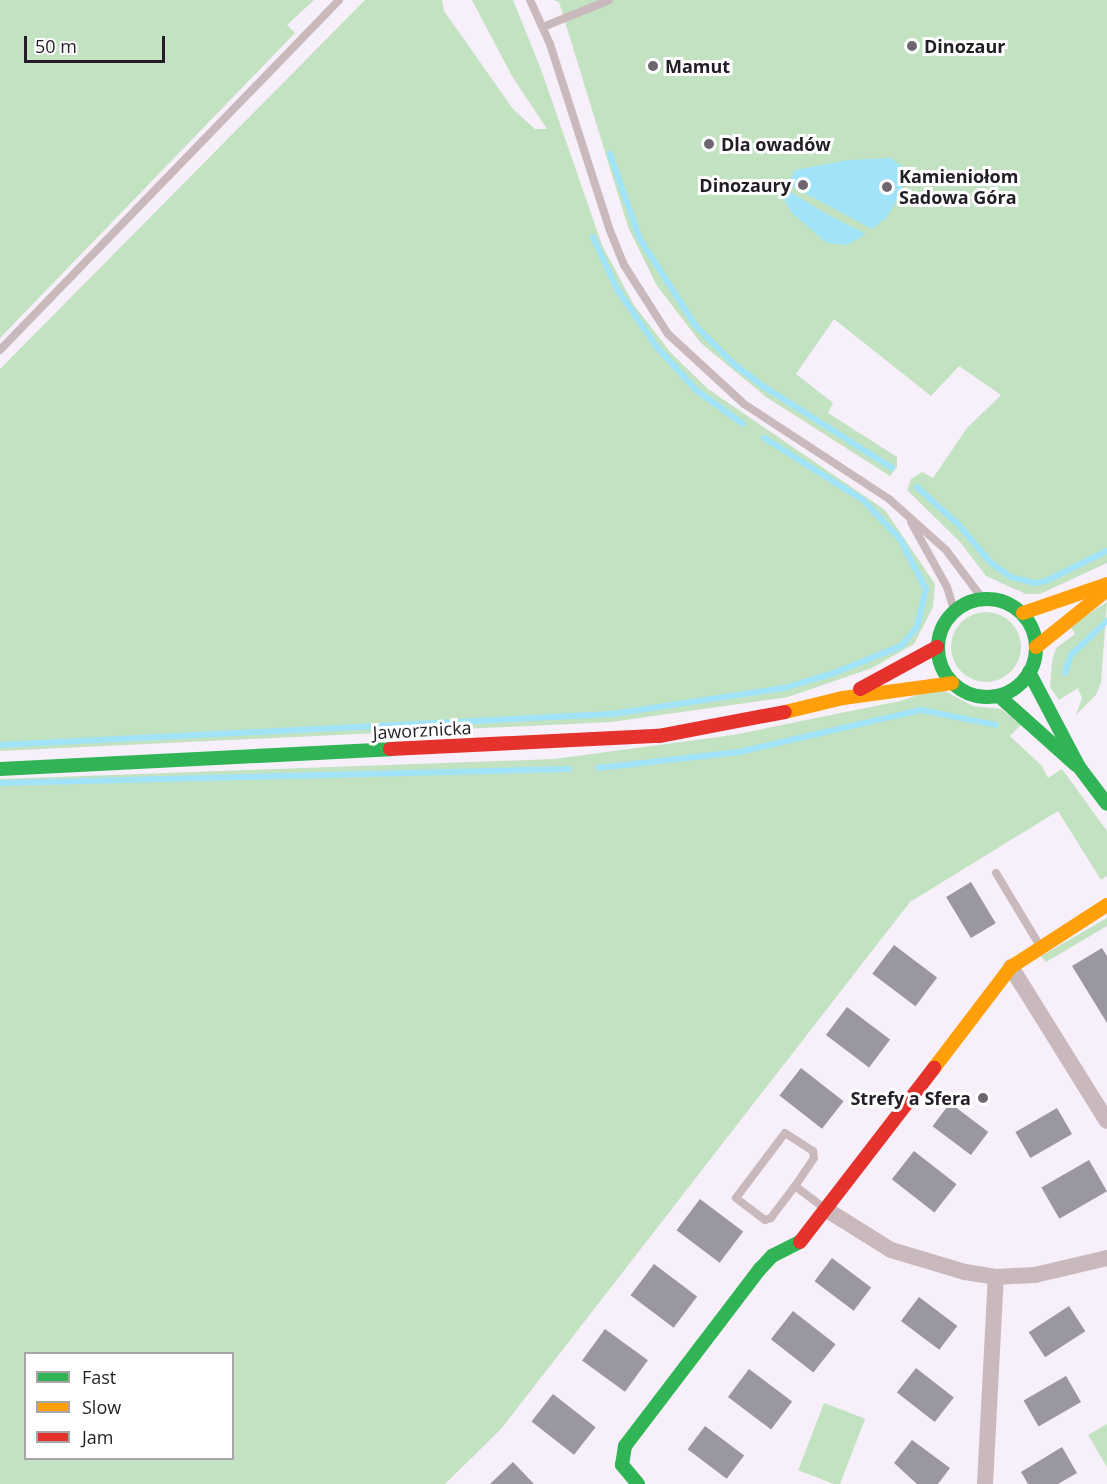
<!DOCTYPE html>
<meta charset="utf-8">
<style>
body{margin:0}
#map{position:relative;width:1107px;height:1484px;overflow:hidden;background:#f7effa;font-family:"Open Sans",sans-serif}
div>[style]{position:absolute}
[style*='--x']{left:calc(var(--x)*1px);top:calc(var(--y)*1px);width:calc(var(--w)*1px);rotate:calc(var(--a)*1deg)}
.green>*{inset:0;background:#c2e2c2;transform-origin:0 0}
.round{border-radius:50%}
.water>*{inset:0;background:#a1e4f9}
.stream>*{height:6px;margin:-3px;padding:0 3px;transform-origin:3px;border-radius:3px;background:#a1e4f9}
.building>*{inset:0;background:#9a97a0;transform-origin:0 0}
.lane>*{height:8px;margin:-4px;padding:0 4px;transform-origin:4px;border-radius:4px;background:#c9b9bd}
.street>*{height:16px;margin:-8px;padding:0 8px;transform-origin:8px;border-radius:8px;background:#c9b9bd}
.fast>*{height:14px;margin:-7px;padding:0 7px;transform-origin:7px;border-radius:7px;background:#30b455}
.fast>.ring{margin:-7px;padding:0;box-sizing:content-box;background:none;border:14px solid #30b455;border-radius:50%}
.slow>*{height:14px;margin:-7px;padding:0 7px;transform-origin:7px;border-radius:7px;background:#ff9f0a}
.jam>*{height:14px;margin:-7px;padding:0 7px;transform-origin:7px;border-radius:7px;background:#e5322d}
.dots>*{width:16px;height:16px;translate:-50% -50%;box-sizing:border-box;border:3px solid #fff;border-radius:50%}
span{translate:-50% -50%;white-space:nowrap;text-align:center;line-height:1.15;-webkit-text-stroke:6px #fff;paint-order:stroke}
.poi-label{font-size:18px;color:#231d25;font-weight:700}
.left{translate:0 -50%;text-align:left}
.right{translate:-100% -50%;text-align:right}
.street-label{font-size:18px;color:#231d25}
.legend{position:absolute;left:24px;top:1352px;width:210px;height:108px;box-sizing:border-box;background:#fff;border:2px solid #a7a5a8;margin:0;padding:8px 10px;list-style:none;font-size:18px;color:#231d25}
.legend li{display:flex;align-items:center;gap:12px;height:30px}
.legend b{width:30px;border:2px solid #a7a5a8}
.scale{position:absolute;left:24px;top:36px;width:141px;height:27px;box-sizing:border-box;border:3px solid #231d25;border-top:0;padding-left:8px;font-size:18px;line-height:21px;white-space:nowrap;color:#231d25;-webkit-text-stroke:4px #fff;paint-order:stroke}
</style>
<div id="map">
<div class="green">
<i style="clip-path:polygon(0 0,314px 0,287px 25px,295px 33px,0 338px)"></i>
<i style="clip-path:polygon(365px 0,442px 0,444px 11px,513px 109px,535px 129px,547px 129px,512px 76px,472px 0,513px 0,542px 72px,602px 245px,634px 305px,671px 353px,708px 389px,885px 510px,935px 584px,933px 607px,914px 644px,872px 668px,788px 697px,611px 722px,0 751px,0 369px)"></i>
<i style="clip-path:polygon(554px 0,1107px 0,1107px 563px,1040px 594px,1026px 594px,986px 576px,960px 542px,907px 490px,911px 479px,922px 472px,933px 478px,967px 428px,1001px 395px,959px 366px,931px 396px,834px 319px,796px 374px,833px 403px,828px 413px,897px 457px,897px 467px,890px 476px,766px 397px,701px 343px,657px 286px,628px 227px,559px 2px)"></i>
<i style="clip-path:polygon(1107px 602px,1101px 683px,1096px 695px,1076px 715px,1082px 698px,1078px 688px,1059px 700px,1050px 687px,1052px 661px,1056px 648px,1075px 634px,1070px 626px)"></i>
<i class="round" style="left:951px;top:612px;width:70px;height:70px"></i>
<i style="clip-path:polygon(evenodd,939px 688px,973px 706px,1001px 709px,1022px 724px,1010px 736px,1042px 766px,1048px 778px,1062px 769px,1107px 831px,1107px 876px,1101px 880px,1058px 811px,910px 902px,501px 1429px,445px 1484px,0 1484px,0 779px,554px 759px,733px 735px,900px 701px,939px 688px,26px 1354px,232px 1354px,232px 1458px,26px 1458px,26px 1354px)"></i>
<i style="clip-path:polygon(1107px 918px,1107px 926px,1046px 962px,1041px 956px)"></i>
<i style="left:824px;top:1403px;width:44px;height:72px;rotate:21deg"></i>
<i style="clip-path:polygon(1107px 1424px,1107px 1467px,1088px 1435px)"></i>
</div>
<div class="water">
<i style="clip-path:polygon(848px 160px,891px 158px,904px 168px,906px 179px,899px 196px,887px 217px,872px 229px,788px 184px,795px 170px)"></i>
<i style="clip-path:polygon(786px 189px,821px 211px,866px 234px,847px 245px,827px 243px,792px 213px,784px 199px)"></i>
</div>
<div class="stream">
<i style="--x:610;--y:154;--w:90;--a:70.6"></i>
<i style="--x:640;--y:239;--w:102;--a:57.4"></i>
<i style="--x:695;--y:325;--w:57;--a:45"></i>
<i style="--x:735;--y:365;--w:39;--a:37"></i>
<i style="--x:766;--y:388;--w:149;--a:32.4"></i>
<i style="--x:593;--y:237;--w:57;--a:65.2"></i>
<i style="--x:617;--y:289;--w:69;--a:55.6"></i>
<i style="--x:656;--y:346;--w:59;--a:47.7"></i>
<i style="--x:696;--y:390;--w:58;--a:35.9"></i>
<i style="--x:917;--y:487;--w:57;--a:42.1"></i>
<i style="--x:959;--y:525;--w:48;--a:50"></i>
<i style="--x:990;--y:562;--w:26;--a:36"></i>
<i style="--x:1011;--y:577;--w:25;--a:14"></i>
<i style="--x:1035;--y:583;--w:11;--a:-10"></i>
<i style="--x:1046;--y:581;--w:68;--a:-26.2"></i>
<i style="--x:1065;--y:673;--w:19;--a:-72"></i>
<i style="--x:1071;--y:655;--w:50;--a:-43.4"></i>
<i style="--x:0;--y:745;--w:613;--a:-2.9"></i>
<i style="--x:612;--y:714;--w:174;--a:-8.6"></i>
<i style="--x:784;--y:688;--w:52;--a:-16.7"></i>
<i style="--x:834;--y:673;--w:72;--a:-21.9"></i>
<i style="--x:901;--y:646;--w:25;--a:-50"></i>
<i style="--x:917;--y:627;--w:39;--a:-77"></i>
<i style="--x:926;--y:589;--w:56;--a:-117.5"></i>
<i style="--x:900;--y:539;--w:54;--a:-133.5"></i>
<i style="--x:863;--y:500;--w:117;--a:-147.9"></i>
<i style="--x:598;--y:768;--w:142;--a:-6.5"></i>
<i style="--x:739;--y:752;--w:187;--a:-13"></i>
<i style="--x:921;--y:710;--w:76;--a:11.3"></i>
<i style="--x:0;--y:783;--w:569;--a:-1.41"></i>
</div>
<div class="building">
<i style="left:971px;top:882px;width:48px;height:29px;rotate:59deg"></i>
<i style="left:894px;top:945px;width:54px;height:36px;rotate:37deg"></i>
<i style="clip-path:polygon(1102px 948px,1107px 956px,1107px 1023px,1072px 966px)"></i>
<i style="left:847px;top:1007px;width:54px;height:35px;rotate:37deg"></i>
<i style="left:801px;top:1068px;width:54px;height:35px;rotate:38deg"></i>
<i style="left:950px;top:1103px;width:48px;height:29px;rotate:37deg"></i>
<i style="left:1057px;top:1108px;width:30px;height:48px;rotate:60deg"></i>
<i style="left:914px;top:1151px;width:54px;height:36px;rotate:38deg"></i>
<i style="left:1089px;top:1160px;width:36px;height:55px;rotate:60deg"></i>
<i style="left:700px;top:1199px;width:54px;height:39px;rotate:37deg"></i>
<i style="left:832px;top:1258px;width:49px;height:29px;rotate:37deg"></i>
<i style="left:654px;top:1264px;width:54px;height:39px;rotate:37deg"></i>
<i style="left:919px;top:1297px;width:48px;height:30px;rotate:37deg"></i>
<i style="left:1069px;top:1306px;width:30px;height:48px;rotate:57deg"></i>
<i style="left:793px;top:1311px;width:54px;height:36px;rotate:38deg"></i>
<i style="left:605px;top:1329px;width:53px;height:39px;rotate:36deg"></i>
<i style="left:916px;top:1368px;width:48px;height:31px;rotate:38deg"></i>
<i style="left:749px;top:1369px;width:54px;height:35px;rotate:37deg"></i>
<i style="left:1066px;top:1376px;width:30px;height:49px;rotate:60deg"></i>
<i style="left:553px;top:1394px;width:54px;height:35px;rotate:38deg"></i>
<i style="left:705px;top:1426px;width:49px;height:29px;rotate:37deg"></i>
<i style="clip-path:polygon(912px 1440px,950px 1468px,938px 1484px,917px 1484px,894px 1463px)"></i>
<i style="clip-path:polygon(1062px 1447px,1077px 1473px,1058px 1484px,1028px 1484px,1021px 1472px)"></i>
<i style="clip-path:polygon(513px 1462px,534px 1484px,490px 1484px)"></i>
</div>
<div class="lane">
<i style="--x:530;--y:0;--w:48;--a:65.6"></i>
<i style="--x:550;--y:44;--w:193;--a:72.2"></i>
<i style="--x:609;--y:228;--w:40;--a:68"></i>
<i style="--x:624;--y:265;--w:82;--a:57.5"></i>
<i style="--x:668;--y:334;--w:103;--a:42.6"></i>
<i style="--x:744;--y:404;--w:173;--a:33.2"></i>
<i style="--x:889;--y:499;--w:76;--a:41.8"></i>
<i style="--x:946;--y:550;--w:60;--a:53.1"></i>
<i style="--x:543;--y:27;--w:71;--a:-22.2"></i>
<i style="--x:0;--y:350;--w:487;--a:-45.9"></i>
<i style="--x:911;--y:522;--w:74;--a:61"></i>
<i style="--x:947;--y:587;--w:24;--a:73"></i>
<i style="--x:996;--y:873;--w:85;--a:58.9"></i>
<i style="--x:795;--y:1186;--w:40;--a:127"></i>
<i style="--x:771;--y:1218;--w:6;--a:162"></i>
<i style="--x:765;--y:1220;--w:36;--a:-143"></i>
<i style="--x:736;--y:1198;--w:81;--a:-53"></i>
<i style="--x:785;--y:1133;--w:33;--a:33"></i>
<i style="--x:813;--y:1151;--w:7;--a:82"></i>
<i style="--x:814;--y:1158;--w:34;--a:124"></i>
<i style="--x:795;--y:1186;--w:39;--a:37"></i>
</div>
<div class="street">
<i style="--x:1011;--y:967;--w:181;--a:58.1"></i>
<i style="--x:827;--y:1210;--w:75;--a:32"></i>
<i style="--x:891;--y:1250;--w:77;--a:16.6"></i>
<i style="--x:965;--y:1272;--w:31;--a:9"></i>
<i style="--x:996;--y:1277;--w:39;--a:-3"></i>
<i style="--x:1035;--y:1275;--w:74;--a:-13.3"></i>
<i style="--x:985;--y:1484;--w:207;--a:-87"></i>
</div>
<div class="fast">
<i class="ring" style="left:938px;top:599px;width:84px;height:84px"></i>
<i style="--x:1029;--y:672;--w:107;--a:62.2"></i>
<i style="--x:1079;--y:767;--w:46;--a:52.9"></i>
<i style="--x:999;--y:696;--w:103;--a:41.9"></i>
<i style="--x:0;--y:769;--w:391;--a:-2.9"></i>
<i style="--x:638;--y:1484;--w:25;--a:-130"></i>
<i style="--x:622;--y:1465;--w:19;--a:-81"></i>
<i style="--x:625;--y:1446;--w:223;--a:-52.7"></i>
<i style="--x:760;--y:1269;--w:18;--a:-47"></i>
<i style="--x:772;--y:1256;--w:31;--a:-27"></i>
</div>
<div class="slow">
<i style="--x:1023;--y:613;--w:89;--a:-19"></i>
<i style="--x:1036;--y:647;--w:91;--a:-38.8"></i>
<i style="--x:785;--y:712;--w:60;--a:-13.6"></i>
<i style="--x:843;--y:698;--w:110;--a:-7.8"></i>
<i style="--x:934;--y:1068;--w:127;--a:-52.7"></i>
<i style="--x:1011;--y:967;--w:114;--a:-32.9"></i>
</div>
<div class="jam">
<i style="--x:860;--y:689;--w:88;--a:-28.6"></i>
<i style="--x:390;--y:749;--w:269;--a:-2.8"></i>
<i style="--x:659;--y:736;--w:128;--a:-10.8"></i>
<i style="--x:800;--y:1242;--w:220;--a:-52.4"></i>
</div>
<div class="dots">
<i style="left:912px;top:46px;background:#6d6670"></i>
<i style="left:653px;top:66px;background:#6d6670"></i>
<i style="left:709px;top:144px;background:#6d6670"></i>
<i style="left:803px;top:185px;background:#6d6670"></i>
<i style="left:887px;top:187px;background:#6d6670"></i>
<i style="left:983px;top:1098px;background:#6d6670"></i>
</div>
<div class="poi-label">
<span class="left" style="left:924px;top:46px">Dinozaur</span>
<span class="left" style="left:665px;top:66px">Mamut</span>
<span class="left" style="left:721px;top:144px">Dla owadów</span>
<span class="left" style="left:899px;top:187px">Kamieniołom<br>Sadowa Góra</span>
<span class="right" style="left:791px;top:185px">Dinozaury</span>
<span class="right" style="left:971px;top:1098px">Strefy a Sfera</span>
</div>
<div class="street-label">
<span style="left:422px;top:730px;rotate:-3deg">Jaworznicka</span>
</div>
<ul class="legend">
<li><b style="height:8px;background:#30b455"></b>Fast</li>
<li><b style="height:8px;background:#ff9f0a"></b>Slow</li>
<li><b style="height:8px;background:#e5322d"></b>Jam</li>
</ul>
<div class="scale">50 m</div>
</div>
